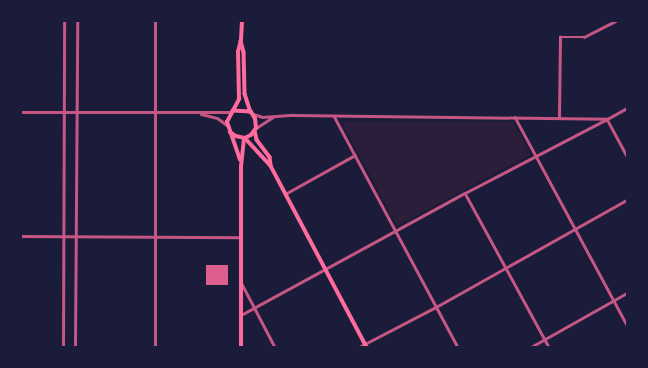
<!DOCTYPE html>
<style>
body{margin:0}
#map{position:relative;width:648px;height:368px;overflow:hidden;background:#1b1b3a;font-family:Helvetica,sans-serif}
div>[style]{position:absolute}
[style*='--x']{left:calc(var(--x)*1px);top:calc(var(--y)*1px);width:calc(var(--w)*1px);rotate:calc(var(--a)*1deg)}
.green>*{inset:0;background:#2a1e3b}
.building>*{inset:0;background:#dd5f8e;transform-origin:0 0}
.minor>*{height:2.5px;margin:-1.25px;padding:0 1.25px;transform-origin:1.25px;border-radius:1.25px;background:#c65784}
.tertiary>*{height:3px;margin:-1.5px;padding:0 1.5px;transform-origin:1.5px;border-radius:1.5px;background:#c65784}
.secondary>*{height:3.5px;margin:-1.75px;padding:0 1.75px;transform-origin:1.75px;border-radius:1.75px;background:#ff6b9d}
span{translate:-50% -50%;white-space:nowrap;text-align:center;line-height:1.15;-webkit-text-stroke:4px #1b1b3a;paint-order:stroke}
.frame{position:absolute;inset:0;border:22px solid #1b1b3a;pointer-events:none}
</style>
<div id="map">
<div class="green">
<i style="clip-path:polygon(347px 121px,513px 122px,531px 154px,397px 226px,343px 125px)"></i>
</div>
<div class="building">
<i style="left:206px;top:265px;width:22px;height:20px"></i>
</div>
<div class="minor">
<i style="--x:334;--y:116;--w:262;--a:61.8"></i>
<i style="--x:515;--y:117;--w:236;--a:61.7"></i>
<i style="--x:559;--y:118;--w:81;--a:-89.3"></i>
<i style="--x:560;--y:37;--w:24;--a:0"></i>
<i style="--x:584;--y:37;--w:35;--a:-27"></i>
<i style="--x:465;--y:193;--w:175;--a:61.4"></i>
<i style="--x:285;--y:194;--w:80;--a:-29.1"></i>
<i style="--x:21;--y:236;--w:220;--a:0.3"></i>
<i style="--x:242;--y:284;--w:71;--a:62.4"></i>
<i style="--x:241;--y:315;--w:255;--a:-28.6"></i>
<i style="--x:465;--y:193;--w:160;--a:-27.5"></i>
<i style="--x:607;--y:119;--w:42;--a:61.6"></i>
<i style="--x:63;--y:347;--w:326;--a:-89.8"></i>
<i style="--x:75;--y:347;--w:326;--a:-89.6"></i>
<i style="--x:155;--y:347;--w:326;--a:-90"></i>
<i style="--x:359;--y:347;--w:87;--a:-27.5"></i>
<i style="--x:436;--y:307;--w:219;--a:-29.3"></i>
<i style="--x:531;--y:347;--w:110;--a:-29.4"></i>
</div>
<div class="tertiary">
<i style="--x:21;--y:112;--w:210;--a:0"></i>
<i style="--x:201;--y:114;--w:16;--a:14"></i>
<i style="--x:217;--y:118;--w:14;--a:36"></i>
<i style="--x:253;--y:114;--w:9;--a:18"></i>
<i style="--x:262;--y:117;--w:31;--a:-4"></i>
<i style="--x:293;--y:115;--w:314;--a:0.7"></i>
<i style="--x:607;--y:119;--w:23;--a:-29"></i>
<i style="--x:256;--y:128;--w:20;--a:-33"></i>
</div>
<div class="secondary">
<i style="--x:241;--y:41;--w:11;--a:75"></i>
<i style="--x:244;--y:52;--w:42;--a:88.6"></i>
<i style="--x:245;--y:94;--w:19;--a:72"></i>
<i style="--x:255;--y:131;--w:9;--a:77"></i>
<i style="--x:257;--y:140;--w:21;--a:53"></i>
<i style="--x:270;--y:157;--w:8;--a:83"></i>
<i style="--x:230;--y:132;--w:7;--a:34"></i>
<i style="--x:236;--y:136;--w:9;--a:13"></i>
<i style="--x:245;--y:138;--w:7;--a:-27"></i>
<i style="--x:251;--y:135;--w:9;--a:-54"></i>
<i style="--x:256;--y:128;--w:9;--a:-96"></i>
<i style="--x:255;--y:119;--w:8;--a:-120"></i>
<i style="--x:251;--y:112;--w:18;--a:-177"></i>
<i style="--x:245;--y:138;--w:38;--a:47"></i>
<i style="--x:271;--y:166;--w:205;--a:62.1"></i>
<i style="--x:240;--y:160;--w:40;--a:-108.9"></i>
<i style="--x:227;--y:122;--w:26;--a:-62"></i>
<i style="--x:239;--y:99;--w:47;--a:-91.2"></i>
<i style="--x:238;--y:52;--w:12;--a:-76"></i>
<i style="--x:241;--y:40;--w:19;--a:-87"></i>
<i style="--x:241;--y:347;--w:180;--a:-90"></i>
<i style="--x:241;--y:167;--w:29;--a:-84"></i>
</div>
<div class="frame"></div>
</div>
